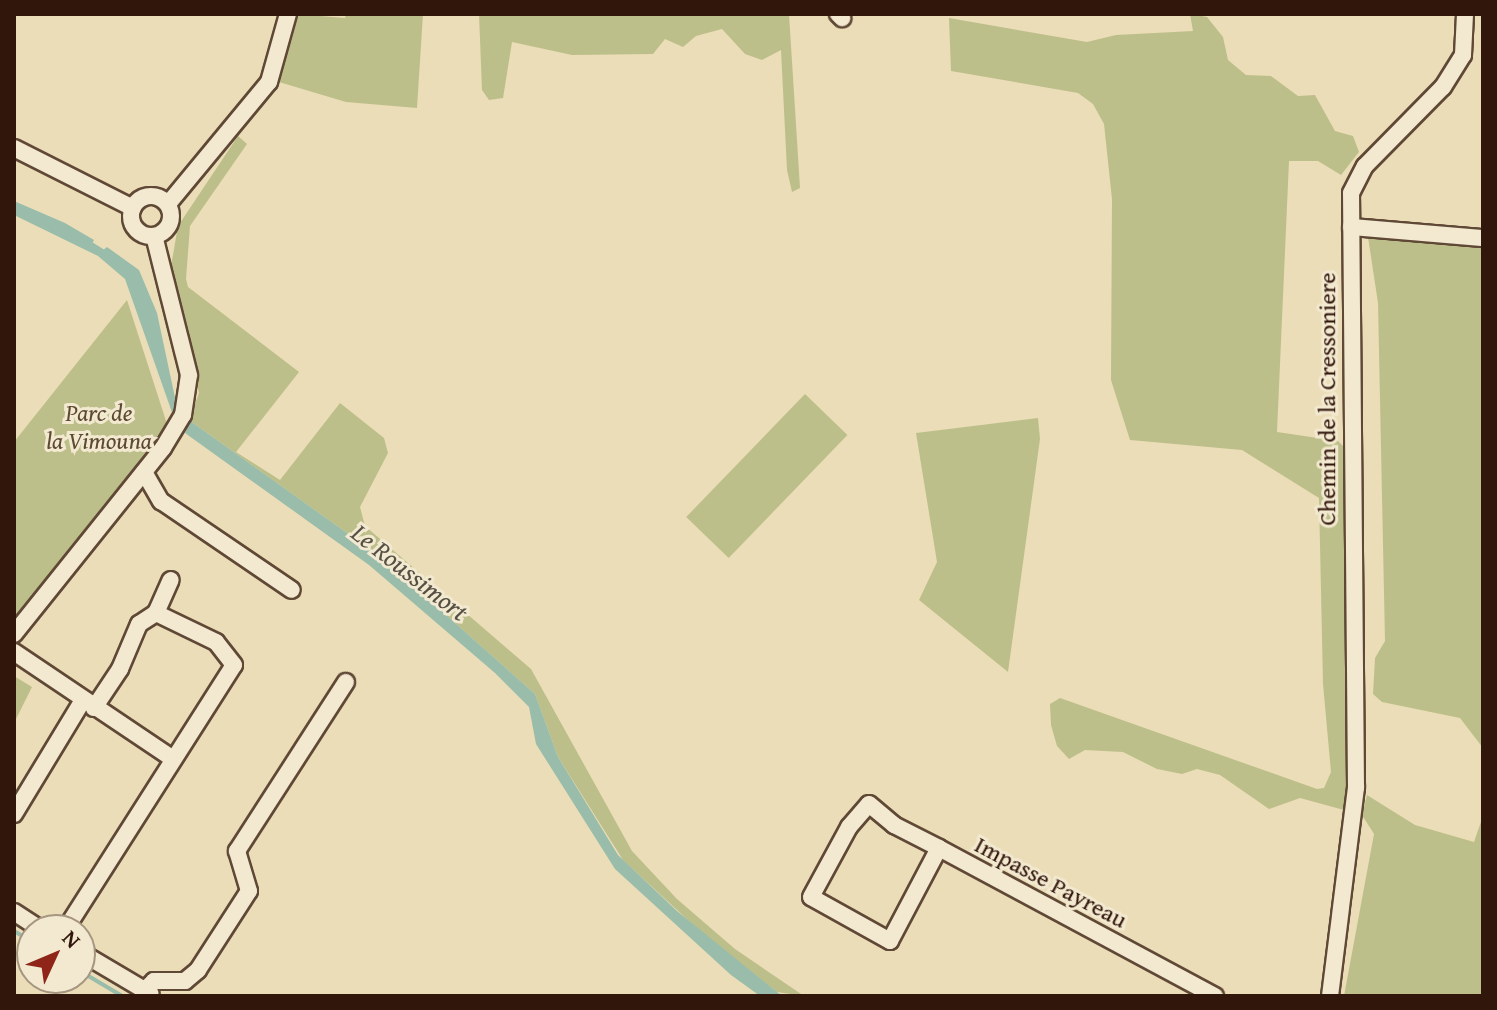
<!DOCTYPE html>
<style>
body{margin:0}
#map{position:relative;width:1497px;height:1010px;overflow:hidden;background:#ebddb7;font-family:"Gentium Book Plus",serif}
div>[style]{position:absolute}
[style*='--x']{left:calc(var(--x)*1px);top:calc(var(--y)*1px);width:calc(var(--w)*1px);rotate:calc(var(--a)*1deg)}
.green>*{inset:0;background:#bdbf8a;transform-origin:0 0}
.water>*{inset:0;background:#99bdaa}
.stream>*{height:4px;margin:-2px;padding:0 2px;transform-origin:2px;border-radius:2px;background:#99bdaa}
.roads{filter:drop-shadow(2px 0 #604836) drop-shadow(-2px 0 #604836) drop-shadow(0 2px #604836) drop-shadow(0 -2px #604836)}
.minor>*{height:16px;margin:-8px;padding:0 8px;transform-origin:8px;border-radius:8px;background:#f2e9d0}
.minor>.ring{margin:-8px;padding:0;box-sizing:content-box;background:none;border:16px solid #f2e9d0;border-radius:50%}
span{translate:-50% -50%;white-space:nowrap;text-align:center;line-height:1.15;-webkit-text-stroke:6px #f2e9d0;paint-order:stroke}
.street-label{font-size:24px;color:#31160b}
.park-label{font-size:24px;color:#5b4931;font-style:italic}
.water-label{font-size:26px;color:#555043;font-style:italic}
.frame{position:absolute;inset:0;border:16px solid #31160b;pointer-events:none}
.north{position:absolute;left:16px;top:914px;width:80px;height:80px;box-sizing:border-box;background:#f2e9d0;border:2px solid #a59581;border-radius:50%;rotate:46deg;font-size:22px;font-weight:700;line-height:32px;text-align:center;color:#31160b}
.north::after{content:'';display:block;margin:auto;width:28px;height:36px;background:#8f2418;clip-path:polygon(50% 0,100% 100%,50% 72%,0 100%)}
</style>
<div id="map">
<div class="green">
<i style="clip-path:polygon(296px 14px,345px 18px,346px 14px,423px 14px,417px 108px,346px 102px,279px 82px)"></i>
<i style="clip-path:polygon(479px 14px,789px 14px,800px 188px,792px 192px,787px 170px,781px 50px,762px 60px,745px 54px,722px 29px,696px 36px,683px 47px,665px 39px,653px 54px,572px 55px,512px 42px,503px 98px,489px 100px,482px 90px)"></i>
<i style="clip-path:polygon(1190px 14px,1207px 17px,1223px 37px,1228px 60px,1246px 75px,1271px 76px,1298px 96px,1315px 95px,1335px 131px,1353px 136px,1359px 152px,1341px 175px,1318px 161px,1289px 161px,1277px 432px,1338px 441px,1343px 446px,1349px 797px,1344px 810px,1300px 798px,1269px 809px,1220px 775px,1197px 769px,1182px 774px,1157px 769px,1123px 752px,1085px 750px,1069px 759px,1057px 746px,1051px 725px,1050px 704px,1060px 698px,1317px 789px,1324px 788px,1331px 772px,1323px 684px,1319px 498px,1242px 450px,1130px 440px,1111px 380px,1112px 199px,1104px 124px,1093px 104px,1078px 93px,951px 71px,949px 18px,1087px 42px,1116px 35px,1193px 31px)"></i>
<i style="clip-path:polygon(238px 136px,247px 144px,190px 226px,186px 279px,188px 287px,299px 372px,236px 452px,280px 480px,340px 403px,384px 438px,388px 453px,360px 507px,365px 526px,531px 669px,632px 851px,677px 899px,735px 949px,804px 996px,777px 992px,704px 935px,623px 860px,558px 757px,535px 694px,382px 558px,189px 420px,199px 393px,170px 272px,178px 226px)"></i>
<i style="clip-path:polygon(1368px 237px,1483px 248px,1483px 748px,1460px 718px,1382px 702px,1373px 694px,1375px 658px,1385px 641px,1378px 303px)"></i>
<i style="clip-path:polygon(127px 300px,167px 424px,158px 445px,16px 621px,14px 442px)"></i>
<i style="left:805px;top:394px;width:59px;height:171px;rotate:44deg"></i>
<i style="clip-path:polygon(1038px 418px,1040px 439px,1008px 672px,919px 600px,937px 562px,916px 433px)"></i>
<i style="clip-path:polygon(14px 676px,32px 687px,14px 723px)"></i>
<i style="clip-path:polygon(1367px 795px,1415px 825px,1474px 842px,1483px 816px,1483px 996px,1344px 996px,1374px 834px,1362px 815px)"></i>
</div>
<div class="water">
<i style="clip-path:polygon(14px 201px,65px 223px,94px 240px,91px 246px,102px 251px,107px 247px,139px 270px,157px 313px,177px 407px,174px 418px,125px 279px,98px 256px,14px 215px)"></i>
<i style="clip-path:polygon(189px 420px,382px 558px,535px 694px,558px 757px,618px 855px,677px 911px,782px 996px,760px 996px,731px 975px,615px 869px,536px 744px,529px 707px,495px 673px,369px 565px,185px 433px)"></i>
</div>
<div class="stream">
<i style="--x:88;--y:242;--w:19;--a:32"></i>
<i style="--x:14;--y:931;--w:21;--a:31"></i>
<i style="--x:80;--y:971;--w:49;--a:30.8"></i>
</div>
<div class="roads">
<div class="minor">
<i style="--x:838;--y:14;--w:6;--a:45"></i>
<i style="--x:14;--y:148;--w:133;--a:26.8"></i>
<i class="ring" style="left:131px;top:196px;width:24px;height:24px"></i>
<i style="--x:168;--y:204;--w:158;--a:-50.4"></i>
<i style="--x:269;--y:82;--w:71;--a:-74.4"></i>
<i style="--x:1351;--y:227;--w:132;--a:4.8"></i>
<i style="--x:144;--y:472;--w:34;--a:60"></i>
<i style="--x:161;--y:501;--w:158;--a:34.2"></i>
<i style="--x:156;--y:613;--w:36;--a:-66"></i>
<i style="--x:14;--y:634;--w:238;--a:-51.3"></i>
<i style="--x:163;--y:448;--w:39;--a:-59"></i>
<i style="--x:183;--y:415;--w:40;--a:-81.5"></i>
<i style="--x:189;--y:375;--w:143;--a:-104.1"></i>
<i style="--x:14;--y:652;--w:192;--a:33.9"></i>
<i style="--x:14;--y:814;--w:133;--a:-58.8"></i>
<i style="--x:939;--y:848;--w:105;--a:117.8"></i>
<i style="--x:890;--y:941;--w:90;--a:-150.9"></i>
<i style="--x:811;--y:897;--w:80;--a:-61.5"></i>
<i style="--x:849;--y:827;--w:30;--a:-49"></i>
<i style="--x:869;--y:804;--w:33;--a:40"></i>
<i style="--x:894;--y:825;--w:51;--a:27.1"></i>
<i style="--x:939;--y:848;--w:313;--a:28.2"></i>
<i style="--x:14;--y:912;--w:33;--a:33"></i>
<i style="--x:65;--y:930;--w:314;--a:-57.5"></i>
<i style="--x:234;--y:665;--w:29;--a:-128"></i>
<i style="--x:216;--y:642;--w:67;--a:-154.2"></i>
<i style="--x:156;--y:613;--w:20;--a:147"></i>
<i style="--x:139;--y:624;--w:49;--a:112.9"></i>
<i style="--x:120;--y:669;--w:47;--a:123.7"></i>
<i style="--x:80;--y:952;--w:82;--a:30.6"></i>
<i style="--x:144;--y:991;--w:14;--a:-45"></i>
<i style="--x:154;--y:981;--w:31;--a:0"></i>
<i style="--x:185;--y:981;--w:17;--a:-40"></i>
<i style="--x:198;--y:970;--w:94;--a:-57.2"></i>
<i style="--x:249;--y:891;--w:42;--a:-106.7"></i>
<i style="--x:237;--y:851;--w:201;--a:-57.2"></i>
<i style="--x:1330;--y:996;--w:210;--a:-82.9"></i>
<i style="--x:1356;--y:788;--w:595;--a:-90.48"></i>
<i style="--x:1351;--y:193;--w:30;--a:-63"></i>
<i style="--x:1365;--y:166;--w:111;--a:-45.4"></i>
<i style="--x:1443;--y:87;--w:38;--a:-58"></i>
<i style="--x:1463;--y:55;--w:41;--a:-87.2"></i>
</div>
</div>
<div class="street-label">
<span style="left:1327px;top:399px;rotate:-90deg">Chemin de la Cressoniere</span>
<span style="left:1051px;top:882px;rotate:28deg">Impasse Payreau</span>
</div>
<div class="park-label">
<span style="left:99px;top:427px">Parc de<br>la Vimouna</span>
</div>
<div class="water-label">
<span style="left:410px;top:572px;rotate:38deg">Le Roussimort</span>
</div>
<div class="frame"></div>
<div class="north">N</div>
</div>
